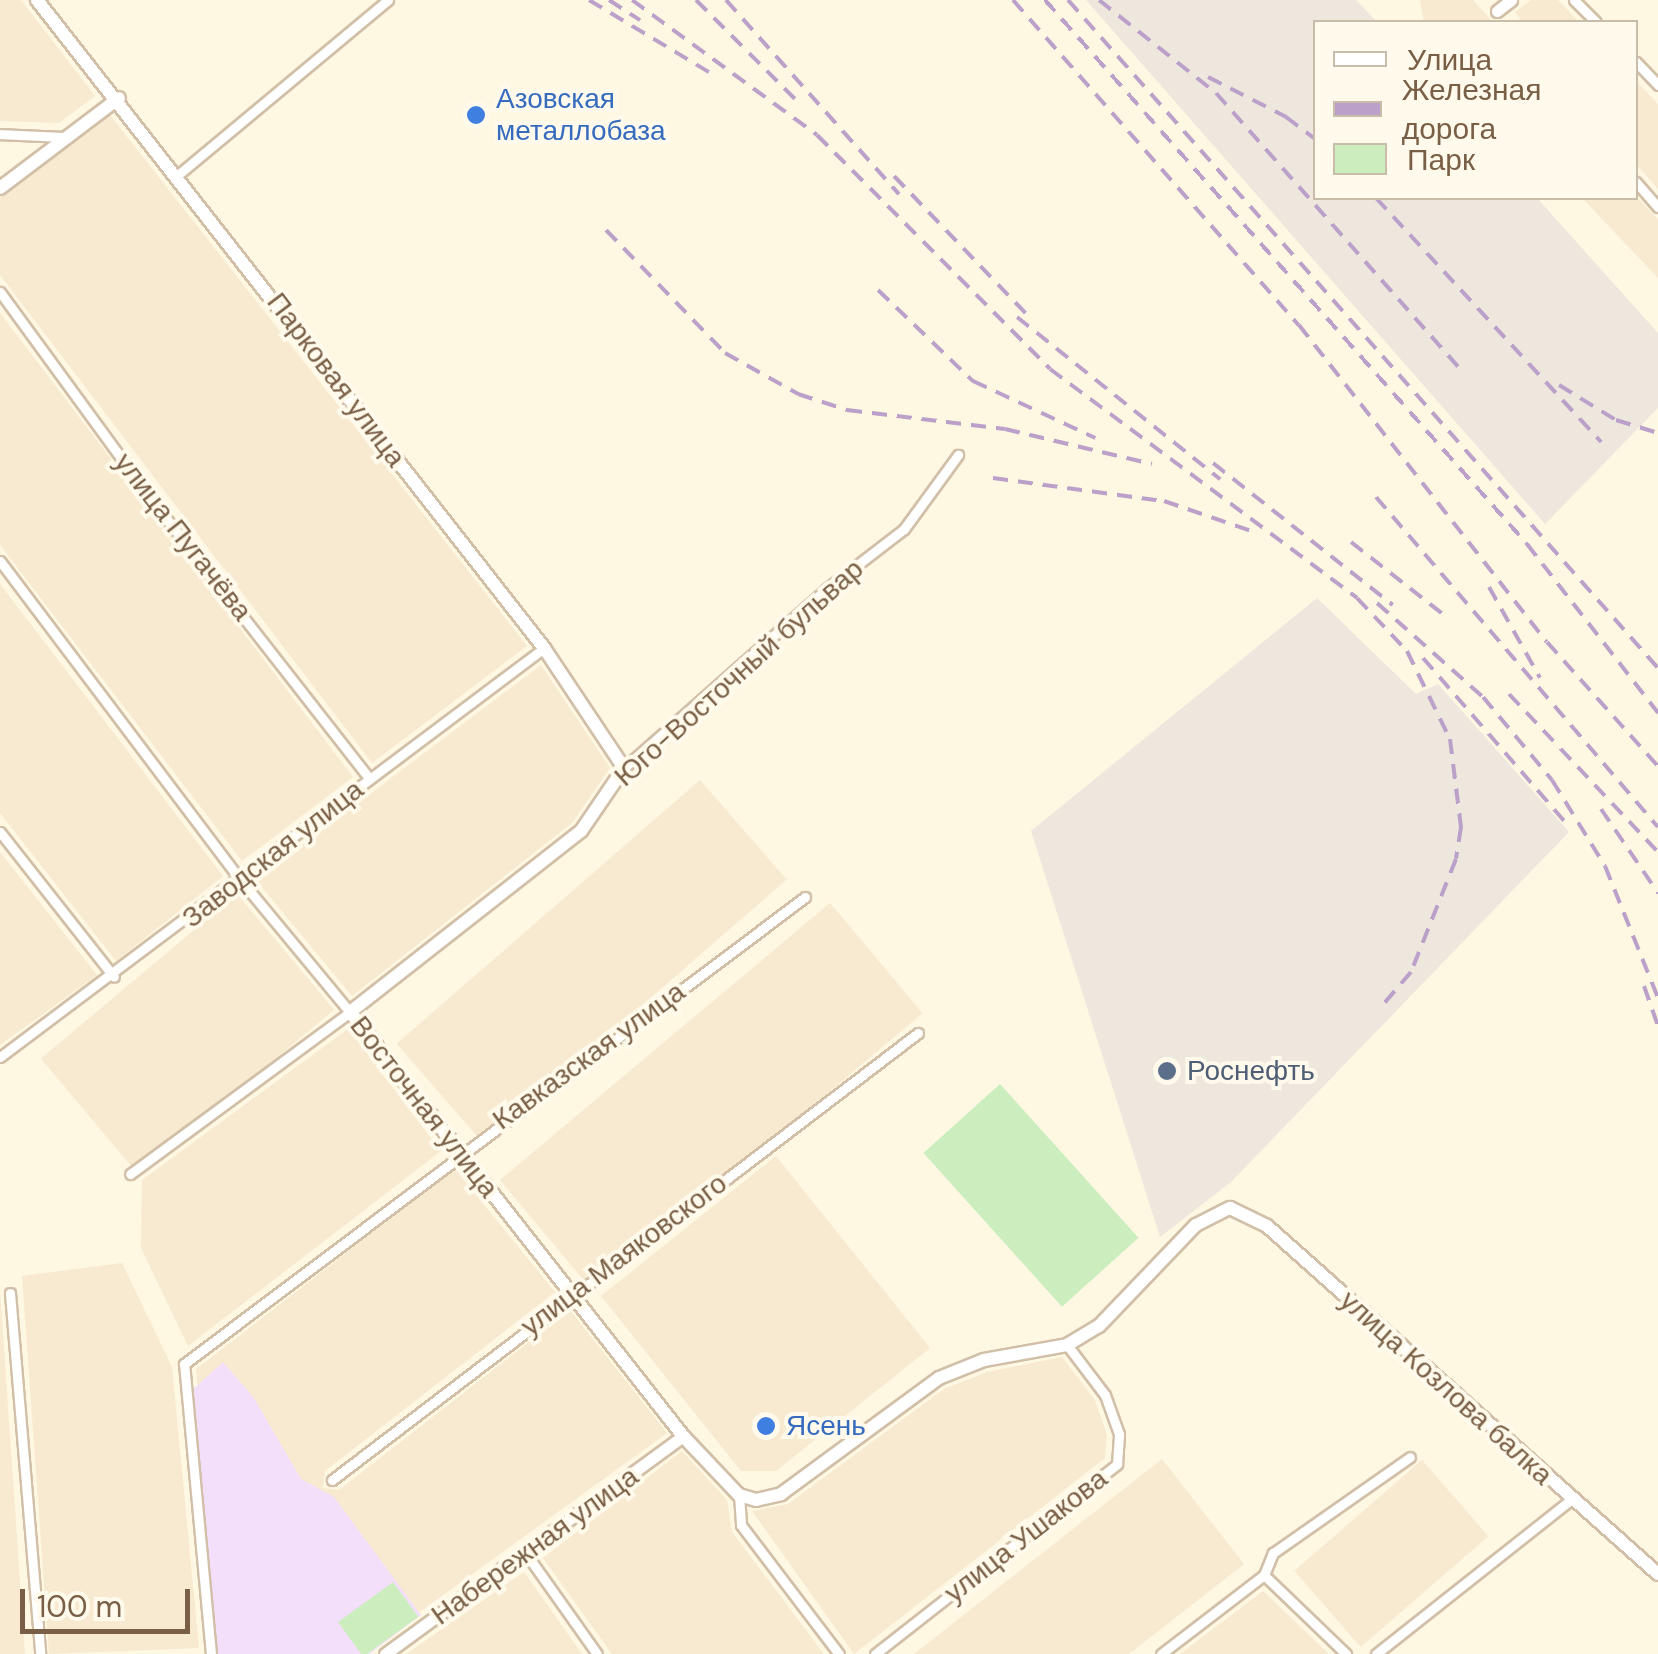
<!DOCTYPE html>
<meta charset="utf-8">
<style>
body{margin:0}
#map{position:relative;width:1658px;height:1654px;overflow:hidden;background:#fef7e2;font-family:"DM Sans",sans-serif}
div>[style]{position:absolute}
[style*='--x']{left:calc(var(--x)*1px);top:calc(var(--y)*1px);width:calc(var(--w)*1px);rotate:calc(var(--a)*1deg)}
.residential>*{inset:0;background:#f7ead0;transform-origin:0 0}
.industrial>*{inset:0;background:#ede7de}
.education>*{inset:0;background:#f4dffb}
.green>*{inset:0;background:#cceebf;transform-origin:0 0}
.roads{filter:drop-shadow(2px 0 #d1bfa8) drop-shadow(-2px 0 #d1bfa8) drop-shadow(0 2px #d1bfa8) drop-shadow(0 -2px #d1bfa8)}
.minor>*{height:9px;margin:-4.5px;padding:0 4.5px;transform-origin:4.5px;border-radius:4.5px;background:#fff}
.tertiary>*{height:11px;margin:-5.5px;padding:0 5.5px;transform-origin:5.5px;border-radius:5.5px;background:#fff}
.secondary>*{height:12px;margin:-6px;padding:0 6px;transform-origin:6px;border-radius:6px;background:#fff}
.rail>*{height:4px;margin-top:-2px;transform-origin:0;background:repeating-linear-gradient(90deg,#bba0c9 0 15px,transparent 0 25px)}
.dots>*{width:28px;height:28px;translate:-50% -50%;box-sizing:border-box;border:5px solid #fffaeb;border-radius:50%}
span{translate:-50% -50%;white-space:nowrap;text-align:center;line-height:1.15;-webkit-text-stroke:8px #fffaeb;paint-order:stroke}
.shop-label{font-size:28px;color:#366cbe}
.left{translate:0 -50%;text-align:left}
.street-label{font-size:28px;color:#795f46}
.service-label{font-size:28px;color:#4e5e75}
.legend{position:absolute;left:1313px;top:20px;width:325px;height:180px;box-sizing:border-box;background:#fffaeb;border:2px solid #c9bca9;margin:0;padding:12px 18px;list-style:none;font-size:30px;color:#795f46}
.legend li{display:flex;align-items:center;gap:20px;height:50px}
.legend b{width:50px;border:2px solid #c9bca9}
.scale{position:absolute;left:20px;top:1589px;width:170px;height:45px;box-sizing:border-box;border:5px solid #795f46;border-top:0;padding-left:12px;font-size:30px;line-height:35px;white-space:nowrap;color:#795f46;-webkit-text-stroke:8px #fffaeb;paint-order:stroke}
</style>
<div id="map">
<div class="residential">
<i style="clip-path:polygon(0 0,21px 0,95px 96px,59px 123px,0 121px)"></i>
<i style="clip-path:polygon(1420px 0,1473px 0,1493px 22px,1424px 22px)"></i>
<i style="clip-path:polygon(1531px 0,1558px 0,1579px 22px,1523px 22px,1515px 12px)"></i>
<i style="clip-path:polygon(1636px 81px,1658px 104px,1658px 189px,1636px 164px)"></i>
<i style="clip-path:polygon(110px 115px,527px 646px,372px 763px,0 275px,0 198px)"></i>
<i style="clip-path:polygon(1636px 196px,1658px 219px,1658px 278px,1582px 198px)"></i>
<i style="clip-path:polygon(0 313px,353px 777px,242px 861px,0 545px)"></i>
<i style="clip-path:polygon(0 584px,223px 876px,116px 961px,0 813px)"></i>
<i style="clip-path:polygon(541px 665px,610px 768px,572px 823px,352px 996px,256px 880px)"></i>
<i style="left:700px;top:780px;width:132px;height:402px;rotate:49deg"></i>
<i style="clip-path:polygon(0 852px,97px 975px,0 1045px)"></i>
<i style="left:237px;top:894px;width:151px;height:256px;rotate:50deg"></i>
<i style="left:830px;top:903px;width:144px;height:431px;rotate:50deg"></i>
<i style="clip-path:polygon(348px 1029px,441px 1151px,188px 1346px,141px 1248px,142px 1180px)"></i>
<i style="clip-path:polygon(776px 1156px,930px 1348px,776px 1471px,741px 1471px,601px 1296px)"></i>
<i style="clip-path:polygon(455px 1169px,555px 1292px,325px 1471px,323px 1488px,339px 1490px,570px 1310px,667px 1433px,362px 1654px,223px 1654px,196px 1369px)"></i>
<i style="clip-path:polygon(122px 1263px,172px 1367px,199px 1648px,49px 1654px,22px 1276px)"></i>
<i style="clip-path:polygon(0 1290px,25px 1654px,0 1654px)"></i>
<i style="clip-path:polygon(1062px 1357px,1095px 1400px,1107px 1435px,1105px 1458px,854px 1654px,752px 1511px,788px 1504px,944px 1389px,987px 1372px)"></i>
<i style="clip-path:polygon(682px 1451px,727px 1500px,732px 1532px,824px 1654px,612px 1654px,543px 1558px)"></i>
<i style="clip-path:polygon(1162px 1459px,1244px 1564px,1129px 1654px,914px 1654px)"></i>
<i style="left:1422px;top:1460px;width:101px;height:169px;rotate:49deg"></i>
<i style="clip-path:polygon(524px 1572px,582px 1654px,406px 1654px)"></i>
<i style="clip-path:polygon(1263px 1591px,1329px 1654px,1180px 1654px)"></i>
</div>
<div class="industrial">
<i style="clip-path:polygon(1086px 0,1356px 0,1377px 22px,1316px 22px,1316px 198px,1537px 198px,1658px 333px,1658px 408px,1545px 524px)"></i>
<i style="clip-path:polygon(1317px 598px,1416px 694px,1438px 684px,1569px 832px,1231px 1182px,1160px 1237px,1031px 831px)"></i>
</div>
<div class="education">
<i style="clip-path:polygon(223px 1362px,254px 1398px,301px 1479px,334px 1497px,421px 1615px,369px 1654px,217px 1654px,189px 1393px)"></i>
</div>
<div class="green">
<i style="left:1000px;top:1084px;width:207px;height:103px;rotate:48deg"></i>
<i style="left:393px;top:1582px;width:43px;height:68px;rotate:54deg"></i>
</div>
<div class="roads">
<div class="minor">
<i style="--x:1574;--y:0;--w:31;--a:45"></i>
<i style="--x:1636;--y:62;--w:32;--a:46"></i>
<i style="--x:0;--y:134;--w:65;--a:2.6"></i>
<i style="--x:179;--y:174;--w:272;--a:-39.8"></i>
<i style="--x:1636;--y:182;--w:33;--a:49"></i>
<i style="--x:0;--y:292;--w:256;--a:53.9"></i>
<i style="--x:151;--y:499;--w:355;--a:52"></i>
<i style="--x:0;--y:561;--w:397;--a:53"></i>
<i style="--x:239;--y:878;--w:174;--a:50.4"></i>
<i style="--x:350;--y:1012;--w:273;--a:143.6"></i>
<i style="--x:624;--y:768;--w:270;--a:-41.5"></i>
<i style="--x:826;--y:589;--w:98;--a:-37.6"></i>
<i style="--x:904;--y:529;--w:92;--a:-53.9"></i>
<i style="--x:0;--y:832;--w:184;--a:51.8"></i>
<i style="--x:0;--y:1057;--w:681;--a:-36.94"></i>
<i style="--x:10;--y:1293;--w:362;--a:85.2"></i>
<i style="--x:332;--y:1480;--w:737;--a:-37.34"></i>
<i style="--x:739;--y:1495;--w:30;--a:86"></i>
<i style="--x:741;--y:1525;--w:162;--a:52.8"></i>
<i style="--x:527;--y:1555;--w:121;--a:54.7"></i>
<i style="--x:1264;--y:1575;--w:114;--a:43.9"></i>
<i style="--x:211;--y:1654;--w:291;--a:-95.3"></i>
<i style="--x:184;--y:1364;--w:777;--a:-36.94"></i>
<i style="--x:875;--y:1654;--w:308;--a:-38.1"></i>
<i style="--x:1117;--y:1464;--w:30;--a:-86"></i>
<i style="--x:1119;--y:1434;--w:41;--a:-109.7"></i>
<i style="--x:1105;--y:1395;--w:63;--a:-127.2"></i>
<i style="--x:1161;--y:1654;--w:130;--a:-37.5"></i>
<i style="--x:1264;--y:1575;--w:24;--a:-68"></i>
<i style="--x:1273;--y:1553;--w:167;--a:-35"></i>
<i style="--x:1376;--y:1654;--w:246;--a:-38.4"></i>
</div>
<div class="tertiary">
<i style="--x:1497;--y:11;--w:18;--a:-38"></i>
<i style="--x:385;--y:1654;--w:369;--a:-36.2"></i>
</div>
<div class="secondary">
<i style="--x:37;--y:0;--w:823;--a:51.96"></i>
<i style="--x:544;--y:648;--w:144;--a:56.3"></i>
<i style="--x:624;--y:768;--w:76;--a:124.3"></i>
<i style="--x:581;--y:831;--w:293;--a:141.9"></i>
<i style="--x:350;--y:1012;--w:539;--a:51.85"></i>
<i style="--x:683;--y:1436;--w:81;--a:46.5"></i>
<i style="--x:739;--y:1495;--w:18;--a:16"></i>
<i style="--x:756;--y:1500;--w:26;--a:-13"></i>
<i style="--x:781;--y:1494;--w:196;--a:-36.3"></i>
<i style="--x:939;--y:1378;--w:48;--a:-21.8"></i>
<i style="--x:984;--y:1360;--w:84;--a:-10.2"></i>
<i style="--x:1067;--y:1345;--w:37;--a:-31"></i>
<i style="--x:1099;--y:1326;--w:140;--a:-46.2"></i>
<i style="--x:1196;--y:1225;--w:38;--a:-27"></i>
<i style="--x:1230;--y:1208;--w:41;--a:25.9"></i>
<i style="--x:1267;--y:1226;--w:523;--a:41.67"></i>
<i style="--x:0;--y:188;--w:149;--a:-37.1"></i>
</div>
</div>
<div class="rail">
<i style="--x:589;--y:0;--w:140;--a:31"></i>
<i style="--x:609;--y:0;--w:37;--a:33"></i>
<i style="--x:632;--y:0;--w:229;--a:36.1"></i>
<i style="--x:817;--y:135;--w:330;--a:45.1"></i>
<i style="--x:1050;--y:369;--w:383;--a:36.7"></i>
<i style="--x:1357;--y:598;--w:73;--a:46.7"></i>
<i style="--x:1407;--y:651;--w:98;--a:64"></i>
<i style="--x:1450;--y:739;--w:89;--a:82.9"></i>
<i style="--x:1461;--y:827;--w:32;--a:99"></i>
<i style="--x:1456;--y:859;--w:122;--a:111.7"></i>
<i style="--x:1411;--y:972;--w:46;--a:130.6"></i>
<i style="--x:696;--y:0;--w:146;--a:45"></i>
<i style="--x:726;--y:0;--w:260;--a:48.3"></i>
<i style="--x:1013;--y:0;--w:433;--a:48.7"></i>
<i style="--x:1299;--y:325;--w:402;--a:52"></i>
<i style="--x:1547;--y:642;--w:166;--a:48.2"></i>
<i style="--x:1045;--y:0;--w:727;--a:48.46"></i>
<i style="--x:1527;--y:544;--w:214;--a:52.2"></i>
<i style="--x:1068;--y:0;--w:891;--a:48.55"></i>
<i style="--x:1099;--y:0;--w:149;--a:38.5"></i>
<i style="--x:1216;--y:93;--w:368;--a:48.5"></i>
<i style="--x:1208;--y:77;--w:88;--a:27.1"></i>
<i style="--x:1286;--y:117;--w:38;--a:37"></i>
<i style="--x:894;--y:176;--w:199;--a:46.2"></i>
<i style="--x:1376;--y:198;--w:332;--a:47.3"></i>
<i style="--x:606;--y:230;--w:171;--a:45.9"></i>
<i style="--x:725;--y:353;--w:84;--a:29.3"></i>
<i style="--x:798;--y:394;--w:52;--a:18.1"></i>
<i style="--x:847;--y:410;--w:159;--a:6.9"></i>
<i style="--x:1005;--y:429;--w:151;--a:13.4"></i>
<i style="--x:878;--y:290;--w:132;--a:43.8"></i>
<i style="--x:973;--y:381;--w:135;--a:25"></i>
<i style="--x:1017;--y:317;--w:260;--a:38.6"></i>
<i style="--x:1559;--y:385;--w:67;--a:31.6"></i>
<i style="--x:1616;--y:420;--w:44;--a:17.2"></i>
<i style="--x:1213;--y:463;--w:229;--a:38.3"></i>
<i style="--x:993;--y:478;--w:173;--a:7.7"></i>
<i style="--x:1164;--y:501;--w:92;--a:19"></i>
<i style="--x:1376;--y:497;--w:434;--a:49.5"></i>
<i style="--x:1351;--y:542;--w:118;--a:38.1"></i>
<i style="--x:1489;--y:587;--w:104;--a:60.7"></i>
<i style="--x:1377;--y:603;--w:142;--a:41.6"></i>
<i style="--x:1483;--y:697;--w:108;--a:50.3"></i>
<i style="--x:1552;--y:780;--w:101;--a:58.4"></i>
<i style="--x:1605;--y:866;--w:142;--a:68.1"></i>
<i style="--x:1423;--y:658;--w:217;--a:49.1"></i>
<i style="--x:1509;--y:694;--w:217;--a:46.7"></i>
<i style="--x:1601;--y:809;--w:102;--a:55.8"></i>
<i style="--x:1644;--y:986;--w:42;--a:70.7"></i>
</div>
<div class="dots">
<i style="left:476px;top:115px;background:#3f7fe0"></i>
<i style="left:1167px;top:1071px;background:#5c6f8a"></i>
<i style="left:766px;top:1426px;background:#3f7fe0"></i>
</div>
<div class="shop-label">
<span class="left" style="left:496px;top:115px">Азовская<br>металлобаза</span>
<span class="left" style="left:786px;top:1426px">Ясень</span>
</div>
<div class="street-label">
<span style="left:336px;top:380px;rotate:53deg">Парковая улица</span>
<span style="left:183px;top:537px;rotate:52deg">улица Пугачёва</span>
<span style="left:739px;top:673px;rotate:-42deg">Юго-Восточный бульвар</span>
<span style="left:273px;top:854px;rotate:-38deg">Заводская улица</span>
<span style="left:589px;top:1056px;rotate:-36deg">Кавказская улица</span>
<span style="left:424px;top:1107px;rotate:52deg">Восточная улица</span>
<span style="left:624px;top:1255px;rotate:-37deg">улица Маяковского</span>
<span style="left:1446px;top:1388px;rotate:42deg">улица Козлова балка</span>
<span style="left:1026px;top:1536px;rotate:-38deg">улица Ушакова</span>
<span style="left:535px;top:1546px;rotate:-36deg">Набережная улица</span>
</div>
<div class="service-label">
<span class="left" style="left:1187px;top:1071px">Роснефть</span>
</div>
<ul class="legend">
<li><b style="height:12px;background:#fff"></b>Улица</li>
<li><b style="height:12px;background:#bba0c9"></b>Железная дорога</li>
<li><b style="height:28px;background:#cceebf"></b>Парк</li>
</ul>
<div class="scale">100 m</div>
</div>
